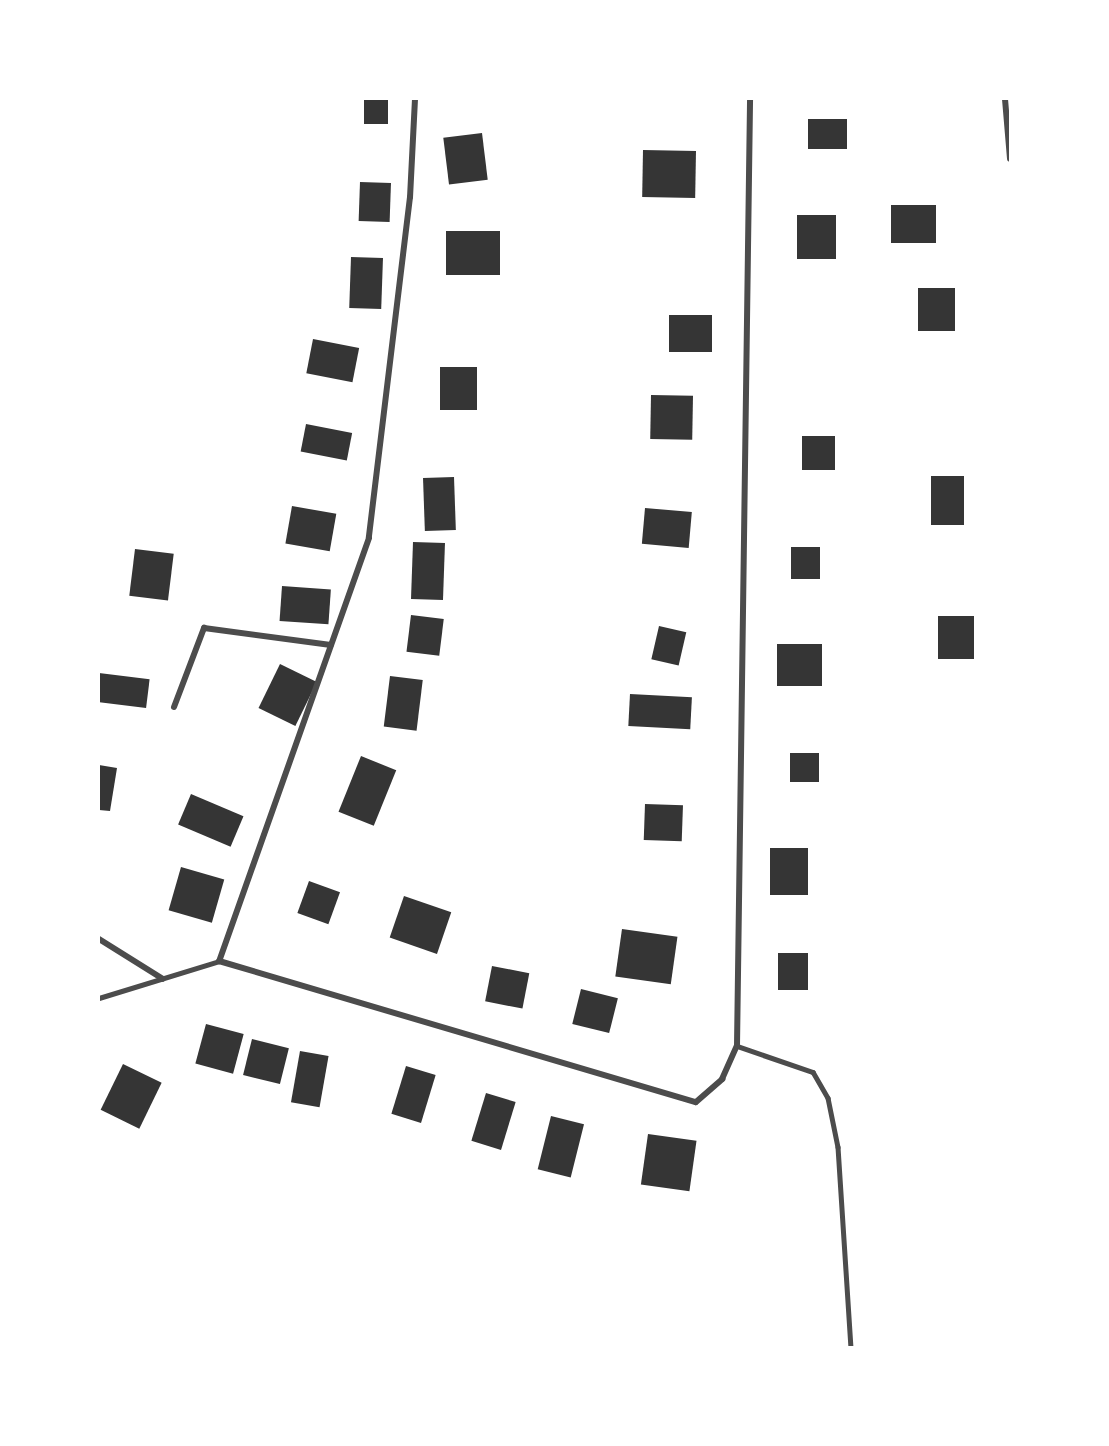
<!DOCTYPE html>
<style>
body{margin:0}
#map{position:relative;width:1109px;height:1446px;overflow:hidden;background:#fff;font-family:"IBM Plex Sans",sans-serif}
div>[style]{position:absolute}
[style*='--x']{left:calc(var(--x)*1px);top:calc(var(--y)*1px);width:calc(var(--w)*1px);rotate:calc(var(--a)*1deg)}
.building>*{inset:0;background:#353535;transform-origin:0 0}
.service>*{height:4.5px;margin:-2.25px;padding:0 2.25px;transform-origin:2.25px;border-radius:2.25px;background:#4c4c4c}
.minor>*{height:6px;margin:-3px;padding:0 3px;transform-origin:3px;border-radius:3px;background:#4c4c4c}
span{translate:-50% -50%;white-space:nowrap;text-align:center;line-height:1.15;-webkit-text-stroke:4.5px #fff;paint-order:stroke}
.frame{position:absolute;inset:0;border:100px solid #fff;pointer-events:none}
</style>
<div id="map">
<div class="building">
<i style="left:364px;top:99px;width:24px;height:25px"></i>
<i style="left:808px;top:119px;width:39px;height:30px"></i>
<i style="left:482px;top:133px;width:47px;height:39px;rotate:83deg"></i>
<i style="left:643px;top:150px;width:53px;height:47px;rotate:1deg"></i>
<i style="left:360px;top:182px;width:31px;height:39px;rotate:2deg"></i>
<i style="left:891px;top:205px;width:45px;height:38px"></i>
<i style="left:797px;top:215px;width:39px;height:44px"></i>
<i style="left:446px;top:231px;width:54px;height:44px"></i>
<i style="left:351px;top:257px;width:32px;height:51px;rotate:2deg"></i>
<i style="left:918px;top:288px;width:37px;height:43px"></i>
<i style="left:669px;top:315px;width:43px;height:37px"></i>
<i style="left:313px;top:339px;width:47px;height:35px;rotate:11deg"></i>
<i style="left:440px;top:367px;width:37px;height:43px"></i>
<i style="left:651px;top:395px;width:42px;height:44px;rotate:1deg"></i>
<i style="left:306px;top:424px;width:47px;height:28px;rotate:11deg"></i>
<i style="left:802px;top:436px;width:33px;height:34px"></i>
<i style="left:931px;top:476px;width:33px;height:49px"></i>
<i style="left:454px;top:477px;width:53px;height:31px;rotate:88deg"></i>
<i style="left:292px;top:506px;width:45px;height:38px;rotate:10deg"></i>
<i style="left:645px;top:508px;width:47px;height:36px;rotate:5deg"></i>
<i style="left:413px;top:542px;width:32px;height:57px;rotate:2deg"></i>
<i style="left:820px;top:547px;width:32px;height:29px;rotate:90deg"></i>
<i style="left:135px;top:549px;width:39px;height:47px;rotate:7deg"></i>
<i style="left:282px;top:586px;width:49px;height:35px;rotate:4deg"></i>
<i style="left:411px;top:615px;width:33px;height:37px;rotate:7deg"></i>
<i style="left:938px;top:616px;width:36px;height:43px"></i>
<i style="left:659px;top:626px;width:28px;height:34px;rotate:13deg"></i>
<i style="left:822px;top:644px;width:42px;height:45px;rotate:90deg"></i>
<i style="left:280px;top:664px;width:41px;height:49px;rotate:26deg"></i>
<i style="left:99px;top:673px;width:51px;height:29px;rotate:7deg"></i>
<i style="left:390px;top:676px;width:33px;height:51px;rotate:7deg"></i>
<i style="left:630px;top:694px;width:62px;height:32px;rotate:3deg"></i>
<i style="left:790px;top:753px;width:29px;height:29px"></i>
<i style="left:361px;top:756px;width:38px;height:60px;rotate:22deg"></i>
<i style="clip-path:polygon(99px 765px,117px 768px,110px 811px,99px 810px)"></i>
<i style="left:191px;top:794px;width:57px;height:33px;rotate:23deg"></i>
<i style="left:645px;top:804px;width:38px;height:36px;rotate:2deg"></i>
<i style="left:770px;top:848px;width:38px;height:47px"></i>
<i style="left:181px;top:867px;width:45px;height:45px;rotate:16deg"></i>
<i style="left:309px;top:881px;width:33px;height:34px;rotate:20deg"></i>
<i style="left:404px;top:896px;width:50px;height:44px;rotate:19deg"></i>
<i style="left:622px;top:929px;width:56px;height:48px;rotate:8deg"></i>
<i style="left:778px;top:953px;width:30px;height:37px"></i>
<i style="left:492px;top:966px;width:38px;height:36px;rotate:11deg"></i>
<i style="left:581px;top:989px;width:38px;height:36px;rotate:14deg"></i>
<i style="left:206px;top:1024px;width:39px;height:41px;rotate:15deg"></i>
<i style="left:252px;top:1039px;width:38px;height:37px;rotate:14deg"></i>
<i style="left:300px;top:1051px;width:29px;height:52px;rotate:10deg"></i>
<i style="left:123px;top:1064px;width:43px;height:51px;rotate:26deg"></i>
<i style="left:406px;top:1066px;width:31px;height:50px;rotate:17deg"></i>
<i style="left:486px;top:1093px;width:31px;height:50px;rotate:17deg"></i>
<i style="left:551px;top:1116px;width:34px;height:55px;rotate:14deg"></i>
<i style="left:648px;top:1134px;width:49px;height:51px;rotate:8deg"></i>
</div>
<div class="service">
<i style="--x:99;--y:998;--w:126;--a:-17.1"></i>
<i style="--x:737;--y:1046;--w:80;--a:18.9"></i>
<i style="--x:813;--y:1072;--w:30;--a:60"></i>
<i style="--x:828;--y:1098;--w:50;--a:78.5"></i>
<i style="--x:838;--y:1147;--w:200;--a:86.3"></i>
</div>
<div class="minor">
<i style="--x:415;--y:99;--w:98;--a:92.9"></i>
<i style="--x:410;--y:197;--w:343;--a:96.9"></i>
<i style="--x:369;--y:538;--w:449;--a:109.5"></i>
<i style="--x:219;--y:961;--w:497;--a:16.5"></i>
<i style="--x:696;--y:1102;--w:35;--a:-41"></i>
<i style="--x:722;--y:1079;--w:36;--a:-66"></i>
<i style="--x:737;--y:1046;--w:947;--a:-89.21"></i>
<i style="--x:1005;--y:99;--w:60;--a:85.2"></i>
<i style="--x:174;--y:707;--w:85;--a:-69.2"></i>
<i style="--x:204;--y:628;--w:128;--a:7.6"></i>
<i style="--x:99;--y:939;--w:75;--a:32"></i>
</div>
<div class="frame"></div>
</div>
